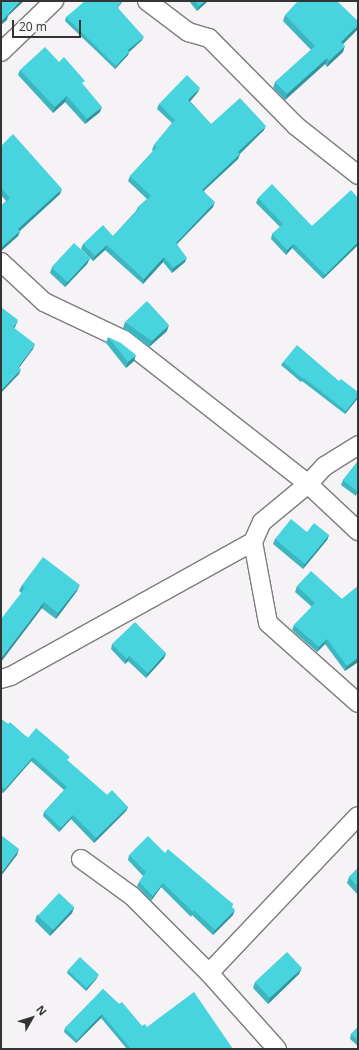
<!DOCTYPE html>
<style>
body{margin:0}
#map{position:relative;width:359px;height:1050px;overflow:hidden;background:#f6f3f6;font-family:"Open Sans",sans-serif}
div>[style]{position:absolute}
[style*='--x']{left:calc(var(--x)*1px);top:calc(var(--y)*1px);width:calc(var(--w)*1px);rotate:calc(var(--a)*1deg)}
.roads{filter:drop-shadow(1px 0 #7e7b7e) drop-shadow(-1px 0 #7e7b7e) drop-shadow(0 1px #7e7b7e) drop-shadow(0 -1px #7e7b7e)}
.street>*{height:18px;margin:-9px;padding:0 9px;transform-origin:9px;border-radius:9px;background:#fff}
.wall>*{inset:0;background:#3eb6c0}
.shaded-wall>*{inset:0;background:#32949c}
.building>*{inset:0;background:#48d4df;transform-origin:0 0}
span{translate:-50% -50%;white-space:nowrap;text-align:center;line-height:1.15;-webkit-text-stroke:4px #f6f3f6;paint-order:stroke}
.frame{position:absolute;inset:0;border:2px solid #353435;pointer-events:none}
.north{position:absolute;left:12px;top:998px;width:40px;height:40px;-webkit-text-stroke:3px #f6f3f6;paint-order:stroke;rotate:51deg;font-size:11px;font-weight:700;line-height:16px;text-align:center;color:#353435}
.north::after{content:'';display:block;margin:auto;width:14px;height:18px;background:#353435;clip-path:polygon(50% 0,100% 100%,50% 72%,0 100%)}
.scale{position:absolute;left:12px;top:20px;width:69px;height:18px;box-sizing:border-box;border:2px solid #353435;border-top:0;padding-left:5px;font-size:12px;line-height:14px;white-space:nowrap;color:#353435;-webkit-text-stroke:3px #f6f3f6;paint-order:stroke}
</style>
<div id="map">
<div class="roads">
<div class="street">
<i style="--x:147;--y:1;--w:51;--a:37.1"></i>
<i style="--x:188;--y:32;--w:22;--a:16"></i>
<i style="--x:209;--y:38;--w:124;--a:45.3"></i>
<i style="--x:296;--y:126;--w:79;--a:38.3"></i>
<i style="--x:1;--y:52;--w:74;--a:-43.9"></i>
<i style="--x:1;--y:262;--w:59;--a:42.9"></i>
<i style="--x:44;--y:302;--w:89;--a:25.4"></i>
<i style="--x:124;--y:340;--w:234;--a:38"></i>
<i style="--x:308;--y:484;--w:69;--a:43.2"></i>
<i style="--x:253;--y:542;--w:82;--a:79.5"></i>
<i style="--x:268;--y:623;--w:120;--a:41.6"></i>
<i style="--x:1;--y:679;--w:10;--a:-17"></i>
<i style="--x:11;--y:676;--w:277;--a:-29"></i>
<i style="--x:253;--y:542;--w:22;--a:-66"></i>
<i style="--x:262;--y:522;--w:60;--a:-39.6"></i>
<i style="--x:308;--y:484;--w:25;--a:-47"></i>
<i style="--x:325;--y:466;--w:39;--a:-32"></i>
<i style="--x:81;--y:859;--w:63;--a:36"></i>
<i style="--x:132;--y:896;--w:109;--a:45"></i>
<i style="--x:209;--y:973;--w:102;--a:48.2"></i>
<i style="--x:209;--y:973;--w:216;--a:-46.5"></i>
</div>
</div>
<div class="wall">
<i style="clip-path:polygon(189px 1px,208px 1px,197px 11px)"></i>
<i style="clip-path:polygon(118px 8px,142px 40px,129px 52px,128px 55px,115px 69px,65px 21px,66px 17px)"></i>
<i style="clip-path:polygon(285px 15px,358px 29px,343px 44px,343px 52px,327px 67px,325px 64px,285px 100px,273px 88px,275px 82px,311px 50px,283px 21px)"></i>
<i style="clip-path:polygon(59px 62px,83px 85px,100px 112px,85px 124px,65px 102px,53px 113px,18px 75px,20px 70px)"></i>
<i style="clip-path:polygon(198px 92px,190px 101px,211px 124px,264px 130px,240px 154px,238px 159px,204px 191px,213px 207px,177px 244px,185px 262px,172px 273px,163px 262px,143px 284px,105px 250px,93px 261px,81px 249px,83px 244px,113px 236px,136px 211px,138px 207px,147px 199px,128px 181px,130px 176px,153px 151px,152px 150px,154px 145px,172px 123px,157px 109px,159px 104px)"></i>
<i style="clip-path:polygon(1px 146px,60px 194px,20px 231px,18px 236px,1px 251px,1px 206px,6px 201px,1px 195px)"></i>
<i style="clip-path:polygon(258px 198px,312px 226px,358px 198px,358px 245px,323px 279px,292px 248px,286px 255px,271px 239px,272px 234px,280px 227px,256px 203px)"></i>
<i style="clip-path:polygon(90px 258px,87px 264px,65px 287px,50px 273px,52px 267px)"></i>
<i style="clip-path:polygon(125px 322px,167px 331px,149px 347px,123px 328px)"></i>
<i style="clip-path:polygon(108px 337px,134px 361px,126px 368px,106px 343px)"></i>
<i style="clip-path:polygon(283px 362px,358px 392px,358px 398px,345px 414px,302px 381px,301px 382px,281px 365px)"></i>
<i style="clip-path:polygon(358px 461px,358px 494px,357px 493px,356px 496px,341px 485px,343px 480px)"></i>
<i style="clip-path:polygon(307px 532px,329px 535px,327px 540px,303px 569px,273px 544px,275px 539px)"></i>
<i style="clip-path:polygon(22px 585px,77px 591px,56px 619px,19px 591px)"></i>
<i style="clip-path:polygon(297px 586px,342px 599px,358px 586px,358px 662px,345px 671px,325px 644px,317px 652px,292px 630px,294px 625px,312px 607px,295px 592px)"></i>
<i style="clip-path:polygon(112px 644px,166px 653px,164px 658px,146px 678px,128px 661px,125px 664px,111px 649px)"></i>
<i style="clip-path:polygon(1px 719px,28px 738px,68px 761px,107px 795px,128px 807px,126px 811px,94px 843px,71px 819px,59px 832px,43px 816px,44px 812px,64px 790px,31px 761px,3px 793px,1px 792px)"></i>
<i style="clip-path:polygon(165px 853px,233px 904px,232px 907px,233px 915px,213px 935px,192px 915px,191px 917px,161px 887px,151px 901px,137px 886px,139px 882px,143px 876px,128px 860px,129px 855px)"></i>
<i style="clip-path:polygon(358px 868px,358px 895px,347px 883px,349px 877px)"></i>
<i style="clip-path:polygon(74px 907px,72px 913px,50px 936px,35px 921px,37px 915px)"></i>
<i style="clip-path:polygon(68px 970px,97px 978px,86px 991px,67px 973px)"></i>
<i style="clip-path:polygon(299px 974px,268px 1004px,253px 988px,255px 982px)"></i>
<i style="clip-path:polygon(103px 989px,142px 1026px,233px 1049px,127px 1049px,101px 1018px,76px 1043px,64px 1032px,65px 1028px)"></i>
<i style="clip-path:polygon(358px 1027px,358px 1046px,350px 1039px,351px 1034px)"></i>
</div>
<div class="shaded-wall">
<i style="clip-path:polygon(20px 1px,24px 1px,8px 16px,7px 20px,1px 25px,1px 21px)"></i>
<i style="clip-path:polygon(122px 1px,123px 1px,116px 10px,117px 7px)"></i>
<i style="clip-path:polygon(205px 1px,208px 1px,197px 11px,199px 6px)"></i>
<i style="clip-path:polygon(358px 25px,358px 29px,339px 48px,341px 42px)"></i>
<i style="clip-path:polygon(144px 37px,142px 40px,127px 54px,128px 50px)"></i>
<i style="clip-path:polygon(345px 46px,343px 52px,327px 67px,329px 61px)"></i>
<i style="clip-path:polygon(129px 52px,128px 55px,115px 69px,116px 66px)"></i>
<i style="clip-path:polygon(327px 58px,325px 64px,285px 100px,287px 94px)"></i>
<i style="clip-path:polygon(200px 88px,198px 92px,187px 105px,188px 100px)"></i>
<i style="clip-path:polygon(67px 96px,65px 102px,53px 113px,55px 107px)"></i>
<i style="clip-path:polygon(102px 107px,100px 112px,85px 124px,87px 119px)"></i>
<i style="clip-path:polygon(266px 126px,264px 130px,236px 157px,238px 152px)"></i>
<i style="clip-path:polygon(240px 154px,238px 159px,200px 194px,202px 190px)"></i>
<i style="clip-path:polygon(62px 189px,60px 194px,16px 234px,18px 229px)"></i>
<i style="clip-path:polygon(215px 202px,213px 207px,174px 247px,176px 243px)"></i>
<i style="clip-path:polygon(20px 231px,18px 236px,1px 251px,2px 247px)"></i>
<i style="clip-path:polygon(358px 242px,358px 245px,323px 279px,325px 275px)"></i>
<i style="clip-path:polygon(294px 244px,292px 248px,286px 255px,287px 250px)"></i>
<i style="clip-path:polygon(107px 245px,105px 250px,93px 261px,95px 256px)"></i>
<i style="clip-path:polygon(164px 257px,163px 262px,143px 284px,144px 279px)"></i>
<i style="clip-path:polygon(90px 258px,87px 264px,65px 287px,67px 281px)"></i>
<i style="clip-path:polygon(187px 258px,185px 262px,172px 273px,173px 268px)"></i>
<i style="clip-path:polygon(18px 320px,16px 325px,12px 332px,13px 327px)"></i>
<i style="clip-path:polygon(169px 325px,167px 331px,149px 347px,152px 341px)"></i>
<i style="clip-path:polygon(35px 344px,33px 349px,16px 372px,18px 367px)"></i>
<i style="clip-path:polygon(136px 355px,134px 361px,126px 368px,128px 362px)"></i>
<i style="clip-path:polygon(21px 369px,19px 374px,1px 393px,1px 390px)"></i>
<i style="clip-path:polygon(358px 396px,358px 398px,345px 414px,346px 411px)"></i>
<i style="clip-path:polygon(329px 535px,327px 540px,303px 569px,305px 564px)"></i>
<i style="clip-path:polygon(80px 585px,77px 591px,56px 619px,58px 613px)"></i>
<i style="clip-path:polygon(44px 602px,42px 608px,1px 662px,1px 658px)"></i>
<i style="clip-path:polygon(327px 639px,325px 644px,317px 652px,319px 647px)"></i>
<i style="clip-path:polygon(166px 653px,164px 658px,146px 678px,148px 673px)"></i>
<i style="clip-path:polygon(129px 656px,128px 661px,125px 664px,127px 659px)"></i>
<i style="clip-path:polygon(358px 658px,358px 662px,345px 671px,347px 666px)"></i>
<i style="clip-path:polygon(33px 757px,31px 761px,3px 793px,5px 789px)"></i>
<i style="clip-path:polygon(128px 807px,126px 811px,94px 843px,96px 838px)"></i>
<i style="clip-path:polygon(73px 815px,71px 819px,59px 832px,61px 828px)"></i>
<i style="clip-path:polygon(19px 849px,17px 855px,1px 876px,1px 873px)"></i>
<i style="clip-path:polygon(163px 883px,161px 887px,151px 901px,153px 896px)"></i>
<i style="clip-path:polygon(74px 907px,72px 913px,50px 936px,52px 930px)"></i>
<i style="clip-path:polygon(235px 910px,233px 915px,213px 935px,215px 930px)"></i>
<i style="clip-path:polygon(302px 968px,299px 974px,268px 1004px,270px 998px)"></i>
<i style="clip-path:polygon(99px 975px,97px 978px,86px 991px,87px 988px)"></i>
<i style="clip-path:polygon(102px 1014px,101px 1018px,76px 1043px,77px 1040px)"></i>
</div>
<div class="building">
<i style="clip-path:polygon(1px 1px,20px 1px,8px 13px,9px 14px,1px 21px)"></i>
<i style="clip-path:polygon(85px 1px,122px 1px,117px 7px,144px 37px,128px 50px,129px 52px,116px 66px,66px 17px)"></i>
<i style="clip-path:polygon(195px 1px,205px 1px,199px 6px)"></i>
<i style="clip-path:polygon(298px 1px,337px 1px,358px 21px,358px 25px,341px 42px,345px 46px,329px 61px,327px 58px,287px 94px,275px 82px,315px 46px,285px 15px)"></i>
<i style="clip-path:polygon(45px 47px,59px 62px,64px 57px,85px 81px,82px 83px,102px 107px,87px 119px,67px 96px,55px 107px,20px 70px)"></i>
<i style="clip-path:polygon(187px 75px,200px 88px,188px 100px,211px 124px,240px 98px,266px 126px,238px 152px,240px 154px,202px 190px,215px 202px,176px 243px,187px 258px,173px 268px,164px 257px,144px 279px,107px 245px,95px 256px,83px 244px,103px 225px,113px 236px,139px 209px,138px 207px,151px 196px,130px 176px,157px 147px,154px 145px,175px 120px,159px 104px)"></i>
<i style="clip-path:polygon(13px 134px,62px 189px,18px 229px,20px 231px,2px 247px,1px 246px,1px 206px,10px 198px,1px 188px,1px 146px)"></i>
<i style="clip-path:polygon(272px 184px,312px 226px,351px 190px,358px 198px,358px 242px,325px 275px,294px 244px,287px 250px,272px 234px,283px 224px,258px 198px)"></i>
<i style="left:74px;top:243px;width:22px;height:33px;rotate:43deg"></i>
<i style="clip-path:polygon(147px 301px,169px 325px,152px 341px,125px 322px)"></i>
<i style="clip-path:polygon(1px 307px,18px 320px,13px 327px,35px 344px,18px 367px,21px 369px,1px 390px)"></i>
<i style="clip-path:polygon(108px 337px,121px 343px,136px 355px,128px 362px)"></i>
<i style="clip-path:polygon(297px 345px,339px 381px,341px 379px,358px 392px,358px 396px,346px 411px,304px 378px,303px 379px,283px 362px)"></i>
<i style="clip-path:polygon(358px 461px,358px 490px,357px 491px,343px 480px)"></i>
<i style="clip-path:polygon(291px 519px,307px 532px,314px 523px,329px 535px,305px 564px,275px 539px)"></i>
<i style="clip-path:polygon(43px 557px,80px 585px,58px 613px,44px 602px,1px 658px,1px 619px,25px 588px,22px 585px)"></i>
<i style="clip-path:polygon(311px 571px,342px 599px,358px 586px,358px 658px,347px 666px,327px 639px,319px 647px,294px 625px,315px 603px,297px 586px)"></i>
<i style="clip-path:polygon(135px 622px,166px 653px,148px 673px,129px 656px,127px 659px,112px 644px)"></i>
<i style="clip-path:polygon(1px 719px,8px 724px,10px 722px,28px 738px,36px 728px,70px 757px,67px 760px,107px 795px,112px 790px,128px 807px,96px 838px,73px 815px,61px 828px,44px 812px,67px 787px,33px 757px,5px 789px,1px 786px)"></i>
<i style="clip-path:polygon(1px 835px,19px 849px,1px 873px)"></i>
<i style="clip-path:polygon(148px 836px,165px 853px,168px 849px,233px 904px,231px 906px,235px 910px,215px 930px,194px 910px,193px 912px,163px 883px,153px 896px,139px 882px,146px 872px,129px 855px)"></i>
<i style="clip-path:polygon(358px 868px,358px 887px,349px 877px)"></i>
<i style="left:59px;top:893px;width:21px;height:31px;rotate:43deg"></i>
<i style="left:287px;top:952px;width:22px;height:44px;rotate:47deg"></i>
<i style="left:80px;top:957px;width:26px;height:18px;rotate:43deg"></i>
<i style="clip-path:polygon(103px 989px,119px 1004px,122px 1002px,142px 1026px,145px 1024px,147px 1027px,194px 992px,233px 1049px,131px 1049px,102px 1014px,77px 1040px,65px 1028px)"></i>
<i style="clip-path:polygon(358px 1027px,358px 1040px,351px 1034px)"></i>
</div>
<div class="frame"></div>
<div class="north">N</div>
<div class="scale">20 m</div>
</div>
